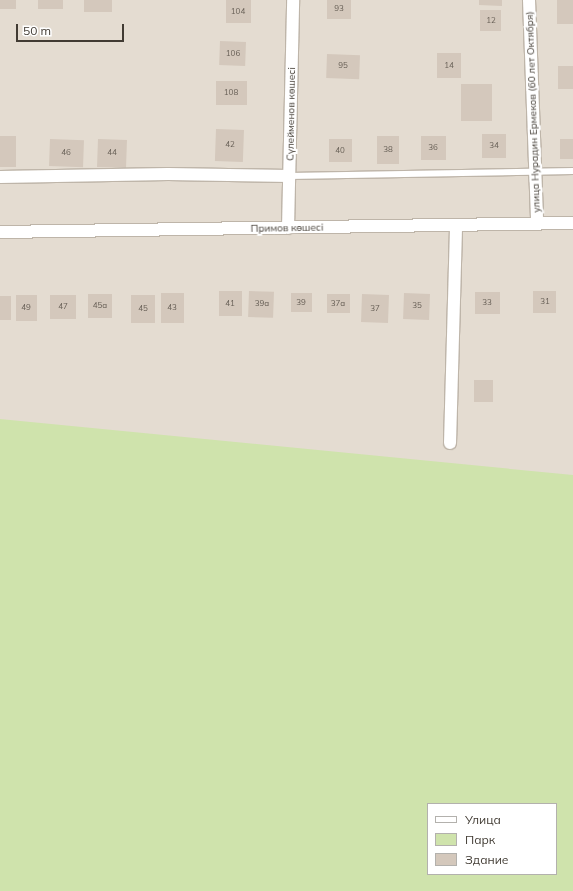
<!DOCTYPE html>
<meta charset="utf-8">
<style>
body{margin:0}
#map{position:relative;width:573px;height:891px;overflow:hidden;background:#f0ebe2;font-family:Mulish,sans-serif}
div>[style]{position:absolute}
[style*='--x']{left:calc(var(--x)*1px);top:calc(var(--y)*1px);width:calc(var(--w)*1px);rotate:calc(var(--a)*1deg)}
.residential>*{inset:0;background:#e4dcd1}
.green>*{inset:0;background:#cfe3ac}
.building>*{inset:0;background:#d4c8bc;transform-origin:0 0}
.roads{filter:drop-shadow(1px 0 #beb5a9) drop-shadow(-1px 0 #beb5a9) drop-shadow(0 1px #beb5a9) drop-shadow(0 -1px #beb5a9)}
.service>*{height:6px;margin:-3px;padding:0 3px;transform-origin:3px;border-radius:3px;background:#fff}
.minor>*{height:12px;margin:-6px;padding:0 6px;transform-origin:6px;border-radius:6px;background:#fff}
span{translate:-50% -50%;white-space:nowrap;text-align:center;line-height:1.15;-webkit-text-stroke:4px #fff;paint-order:stroke}
.number-label{font-size:8px;color:#665e55}
.number-label span{-webkit-text-stroke-width:0}
.street-label{font-size:10px;color:#413b33}
.legend{position:absolute;left:427px;top:803px;width:130px;height:72px;box-sizing:border-box;background:#fff;border:1px solid #b3b1ad;margin:0;padding:5px 7px;list-style:none;font-size:12px;color:#413b33}
.legend li{display:flex;align-items:center;gap:8px;height:20px}
.legend b{width:20px;border:1px solid #b3b1ad}
.scale{position:absolute;left:16px;top:24px;width:108px;height:18px;box-sizing:border-box;border:2px solid #413b33;border-top:0;padding-left:5px;font-size:12px;line-height:14px;white-space:nowrap;color:#413b33;-webkit-text-stroke:3px #fff;paint-order:stroke}
</style>
<div id="map">
<div class="residential">
<i style="clip-path:polygon(evenodd,0 0,573px 0,573px 891px,0 891px,0 0,428px 804px,556px 804px,556px 874px,428px 874px,428px 804px)"></i>
</div>
<div class="green">
<i style="clip-path:polygon(evenodd,0 419px,573px 475px,573px 891px,0 891px,0 419px,428px 804px,556px 804px,556px 874px,428px 874px,428px 804px)"></i>
</div>
<div class="building">
<i style="left:0;top:0;width:16px;height:9px"></i>
<i style="left:38px;top:0;width:25px;height:9px"></i>
<i style="left:84px;top:0;width:28px;height:12px"></i>
<i style="left:226px;top:0;width:25px;height:23px"></i>
<i style="left:327px;top:0;width:24px;height:19px"></i>
<i style="clip-path:polygon(479px 0,502px 0,502px 6px,479px 5px)"></i>
<i style="left:557px;top:0;width:16px;height:24px"></i>
<i style="left:480px;top:10px;width:21px;height:21px"></i>
<i style="left:220px;top:41px;width:26px;height:24px;rotate:2deg"></i>
<i style="left:437px;top:53px;width:24px;height:25px"></i>
<i style="left:327px;top:54px;width:33px;height:24px;rotate:2deg"></i>
<i style="left:558px;top:66px;width:15px;height:23px"></i>
<i style="left:216px;top:81px;width:31px;height:24px"></i>
<i style="left:461px;top:84px;width:31px;height:37px"></i>
<i style="left:216px;top:129px;width:28px;height:32px;rotate:2deg"></i>
<i style="left:482px;top:134px;width:24px;height:24px"></i>
<i style="left:0;top:136px;width:16px;height:31px"></i>
<i style="left:377px;top:136px;width:22px;height:28px"></i>
<i style="left:421px;top:136px;width:25px;height:24px"></i>
<i style="left:50px;top:139px;width:34px;height:27px;rotate:2deg"></i>
<i style="left:98px;top:139px;width:29px;height:28px;rotate:2deg"></i>
<i style="left:329px;top:139px;width:23px;height:23px"></i>
<i style="left:560px;top:139px;width:13px;height:20px"></i>
<i style="left:219px;top:291px;width:23px;height:25px"></i>
<i style="left:249px;top:291px;width:25px;height:26px;rotate:2deg"></i>
<i style="left:533px;top:291px;width:23px;height:22px"></i>
<i style="left:475px;top:292px;width:25px;height:22px"></i>
<i style="left:161px;top:293px;width:23px;height:30px"></i>
<i style="left:291px;top:293px;width:21px;height:19px"></i>
<i style="left:404px;top:293px;width:26px;height:26px;rotate:2deg"></i>
<i style="left:88px;top:294px;width:24px;height:24px"></i>
<i style="left:327px;top:294px;width:23px;height:19px"></i>
<i style="left:362px;top:294px;width:27px;height:28px;rotate:2deg"></i>
<i style="left:16px;top:295px;width:21px;height:26px"></i>
<i style="left:50px;top:295px;width:26px;height:24px"></i>
<i style="left:131px;top:295px;width:24px;height:28px"></i>
<i style="left:0;top:296px;width:11px;height:24px"></i>
<i style="left:474px;top:380px;width:19px;height:22px"></i>
</div>
<div class="roads">
<div class="service">
<i style="--x:289;--y:176;--w:284;--a:-1"></i>
</div>
<div class="minor">
<i style="--x:529;--y:0;--w:223;--a:87.9"></i>
<i style="--x:0;--y:177;--w:168;--a:-1"></i>
<i style="--x:168;--y:174;--w:121;--a:0.9"></i>
<i style="--x:288;--y:228;--w:228;--a:-88.7"></i>
<i style="--x:0;--y:232;--w:573;--a:-0.9"></i>
<i style="--x:450;--y:443;--w:218;--a:-88.4"></i>
</div>
</div>
<div class="number-label">
<span style="left:339px;top:9px">93</span>
<span style="left:238px;top:12px">104</span>
<span style="left:491px;top:21px">12</span>
<span style="left:233px;top:54px">106</span>
<span style="left:343px;top:66px">95</span>
<span style="left:449px;top:66px">14</span>
<span style="left:231px;top:93px">108</span>
<span style="left:230px;top:145px">42</span>
<span style="left:494px;top:146px">34</span>
<span style="left:433px;top:148px">36</span>
<span style="left:388px;top:150px">38</span>
<span style="left:340px;top:151px">40</span>
<span style="left:66px;top:153px">46</span>
<span style="left:112px;top:153px">44</span>
<span style="left:545px;top:302px">31</span>
<span style="left:301px;top:303px">39</span>
<span style="left:487px;top:303px">33</span>
<span style="left:230px;top:304px">41</span>
<span style="left:262px;top:304px">39а</span>
<span style="left:338px;top:304px">37а</span>
<span style="left:100px;top:306px">45а</span>
<span style="left:417px;top:306px">35</span>
<span style="left:63px;top:307px">47</span>
<span style="left:26px;top:308px">49</span>
<span style="left:172px;top:308px">43</span>
<span style="left:143px;top:309px">45</span>
<span style="left:375px;top:309px">37</span>
</div>
<div class="street-label">
<span style="left:533px;top:112px;rotate:-92deg">улица Нурадин Ермеков (60 лет Октября)</span>
<span style="left:291px;top:114px;rotate:-89deg">Сүлейменов көшесі</span>
<span style="left:287px;top:228px;rotate:-1deg">Примов көшесі</span>
</div>
<ul class="legend">
<li><b style="height:5px;background:#fff"></b>Улица</li>
<li><b style="height:11px;background:#cfe3ac"></b>Парк</li>
<li><b style="height:11px;background:#d4c8bc"></b>Здание</li>
</ul>
<div class="scale">50 m</div>
</div>
